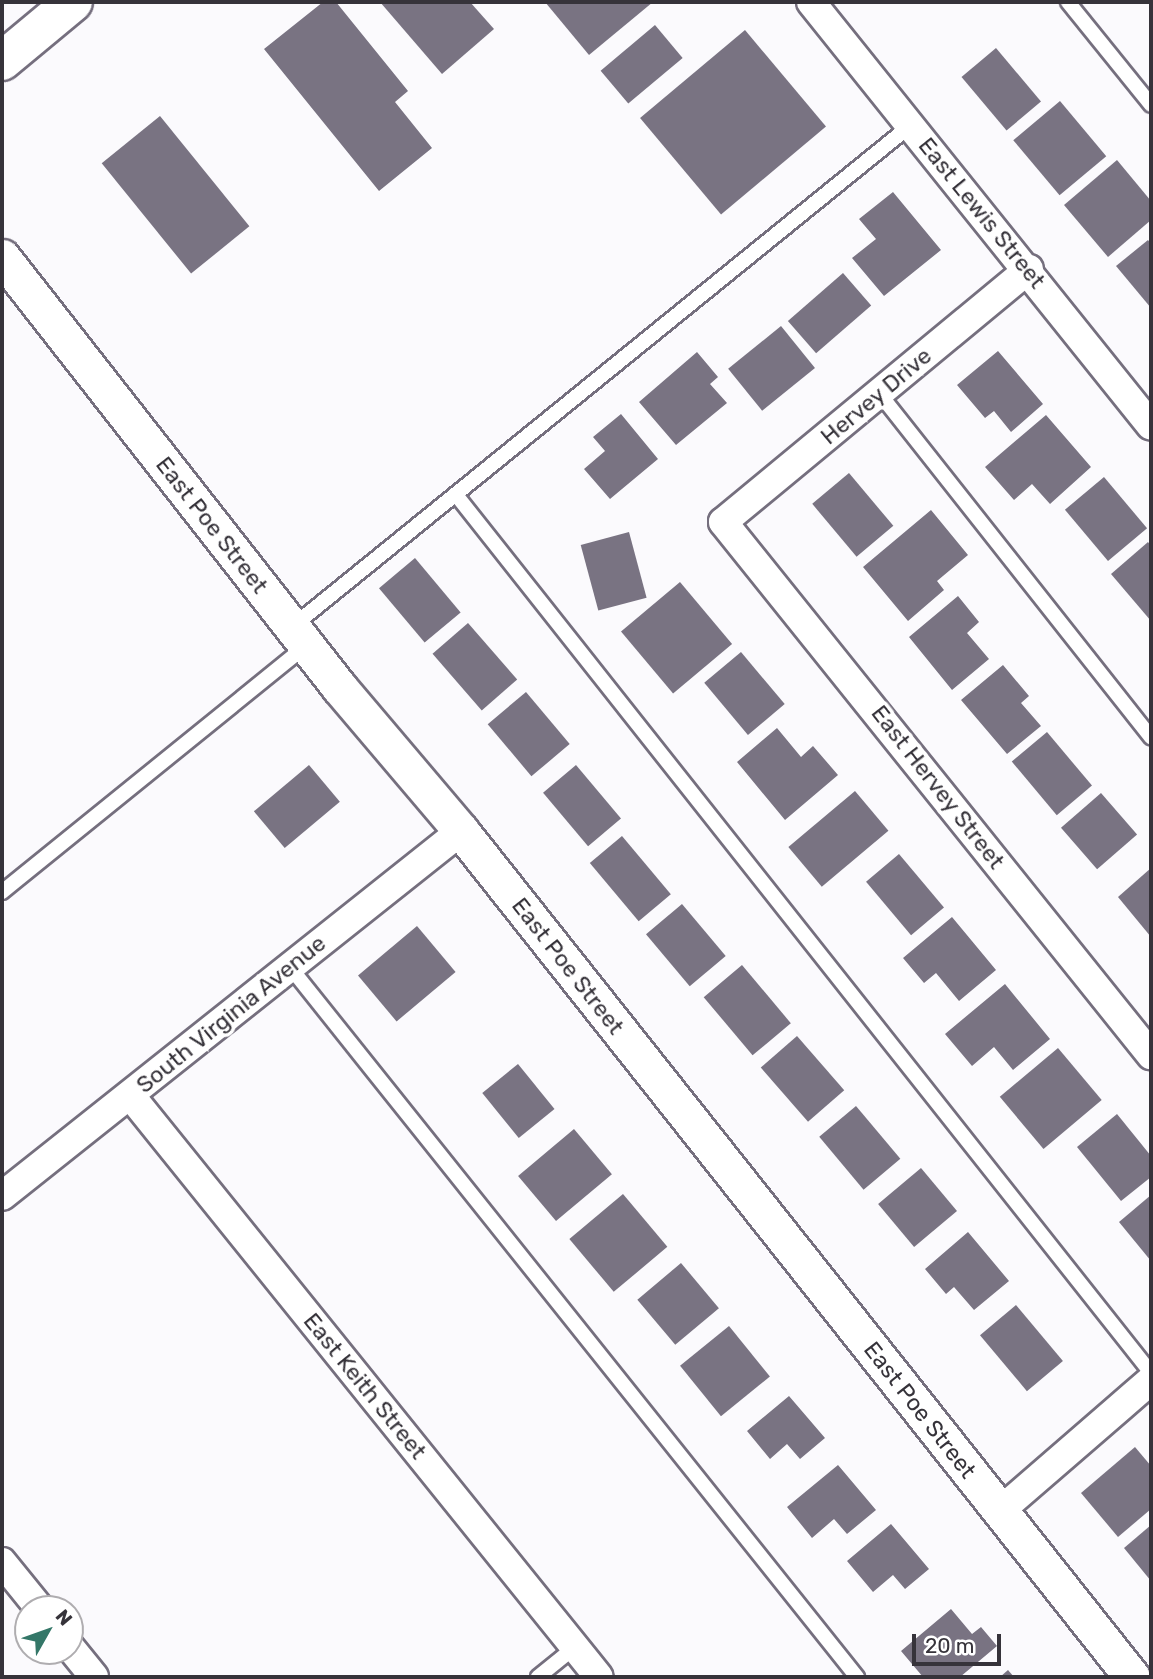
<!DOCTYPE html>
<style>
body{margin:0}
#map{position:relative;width:1153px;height:1679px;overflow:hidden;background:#fbfafd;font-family:Rubik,sans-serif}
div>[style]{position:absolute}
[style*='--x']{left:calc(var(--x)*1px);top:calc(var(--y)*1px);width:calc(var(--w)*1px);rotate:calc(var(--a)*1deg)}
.building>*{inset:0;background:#797382;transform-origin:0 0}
.roads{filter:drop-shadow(2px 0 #756f7e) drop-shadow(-2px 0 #756f7e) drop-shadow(0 2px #756f7e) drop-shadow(0 -2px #756f7e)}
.service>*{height:14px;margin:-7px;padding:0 7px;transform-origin:7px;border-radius:7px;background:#fff}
.minor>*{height:28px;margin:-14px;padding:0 14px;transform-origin:14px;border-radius:14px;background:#fff}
.tertiary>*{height:35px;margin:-17.5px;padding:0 17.5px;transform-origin:17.5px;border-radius:17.5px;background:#fff}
.secondary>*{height:38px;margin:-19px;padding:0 19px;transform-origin:19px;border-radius:19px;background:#fff}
span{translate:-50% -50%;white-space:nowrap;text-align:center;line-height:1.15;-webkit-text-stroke:7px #fff;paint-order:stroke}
.street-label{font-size:23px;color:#36333a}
.frame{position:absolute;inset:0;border:4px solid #36333a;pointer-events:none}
.north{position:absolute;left:14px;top:1595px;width:70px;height:70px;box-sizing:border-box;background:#fff;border:2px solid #afadb0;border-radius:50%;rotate:50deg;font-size:19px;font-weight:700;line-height:28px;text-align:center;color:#36333a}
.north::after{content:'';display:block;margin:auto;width:24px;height:32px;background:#347768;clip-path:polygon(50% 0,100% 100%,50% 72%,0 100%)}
.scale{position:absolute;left:912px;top:1634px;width:89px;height:32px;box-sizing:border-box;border:4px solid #36333a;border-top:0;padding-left:9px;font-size:21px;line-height:24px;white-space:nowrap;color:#36333a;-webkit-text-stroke:5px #fff;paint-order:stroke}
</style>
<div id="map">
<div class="building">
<i style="clip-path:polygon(323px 2px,336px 2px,408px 91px,395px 102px,432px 148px,379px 191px,264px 49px)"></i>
<i style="clip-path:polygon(380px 2px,470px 2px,494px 29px,442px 74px)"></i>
<i style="clip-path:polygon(545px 2px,653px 2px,589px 55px)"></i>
<i style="left:655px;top:25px;width:43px;height:71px;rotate:50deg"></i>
<i style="left:745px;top:30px;width:126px;height:137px;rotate:50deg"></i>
<i style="left:996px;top:48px;width:70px;height:45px;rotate:50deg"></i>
<i style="left:1060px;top:101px;width:72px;height:61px;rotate:50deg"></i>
<i style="left:160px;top:116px;width:142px;height:75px;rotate:51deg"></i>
<i style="clip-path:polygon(1117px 160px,1151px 201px,1151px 220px,1108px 257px,1064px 205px)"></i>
<i style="clip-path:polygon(893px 192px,941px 250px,884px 296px,852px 258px,876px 239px,859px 219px)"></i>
<i style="clip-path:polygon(1148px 240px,1151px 244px,1151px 308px,1116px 266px)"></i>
<i style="left:843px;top:273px;width:43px;height:73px;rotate:49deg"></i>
<i style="left:781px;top:326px;width:54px;height:68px;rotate:51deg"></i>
<i style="clip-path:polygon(998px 351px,1043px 404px,1011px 432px,994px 411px,985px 418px,957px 385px)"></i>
<i style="clip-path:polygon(697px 352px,718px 377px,710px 384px,727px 403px,676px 445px,639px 402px)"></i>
<i style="clip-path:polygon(621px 414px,658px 459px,610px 499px,584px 469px,605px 451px,593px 437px)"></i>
<i style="clip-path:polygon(1046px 415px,1091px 467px,1050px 504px,1032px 484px,1014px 500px,985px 467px)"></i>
<i style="left:849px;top:473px;width:69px;height:48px;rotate:50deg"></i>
<i style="left:1104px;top:477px;width:67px;height:51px;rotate:50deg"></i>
<i style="clip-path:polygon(931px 510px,968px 555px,937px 581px,944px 590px,908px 621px,863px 567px)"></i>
<i style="left:629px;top:532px;width:68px;height:50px;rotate:75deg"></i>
<i style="clip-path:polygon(1148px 542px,1151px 546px,1151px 621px,1111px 574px)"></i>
<i style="left:415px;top:558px;width:71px;height:47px;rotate:50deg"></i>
<i style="left:680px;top:582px;width:81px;height:77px;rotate:50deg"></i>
<i style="clip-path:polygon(958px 596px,979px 622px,967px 633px,989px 659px,952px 690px,909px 637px)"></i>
<i style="left:468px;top:623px;width:75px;height:47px;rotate:49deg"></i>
<i style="left:741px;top:652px;width:68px;height:48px;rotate:50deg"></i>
<i style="clip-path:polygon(1003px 665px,1029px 696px,1021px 703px,1041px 726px,1007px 754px,961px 700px)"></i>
<i style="left:526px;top:692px;width:68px;height:50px;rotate:50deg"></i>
<i style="clip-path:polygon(777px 728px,801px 757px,813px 746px,838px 775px,785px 820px,737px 762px)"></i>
<i style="left:1047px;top:732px;width:70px;height:46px;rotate:50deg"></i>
<i style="left:309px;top:765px;width:48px;height:72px;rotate:50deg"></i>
<i style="left:576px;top:765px;width:70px;height:43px;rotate:50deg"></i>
<i style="left:855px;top:791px;width:52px;height:87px;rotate:50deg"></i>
<i style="left:1101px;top:793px;width:55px;height:53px;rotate:49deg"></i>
<i style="left:622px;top:836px;width:76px;height:42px;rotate:50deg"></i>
<i style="left:899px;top:854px;width:70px;height:43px;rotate:50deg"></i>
<i style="clip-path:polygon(1151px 868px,1151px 937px,1118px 897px)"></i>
<i style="left:682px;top:904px;width:68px;height:47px;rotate:50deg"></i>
<i style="clip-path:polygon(952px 917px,996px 970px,959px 1001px,936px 973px,924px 983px,903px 958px)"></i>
<i style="left:417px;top:926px;width:60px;height:77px;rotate:50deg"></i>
<i style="left:742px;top:965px;width:76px;height:50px;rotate:50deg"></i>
<i style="clip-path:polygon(1005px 984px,1050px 1039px,1013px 1070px,994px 1047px,972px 1066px,945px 1034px)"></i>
<i style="left:797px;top:1036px;width:72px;height:48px;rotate:49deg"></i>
<i style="left:1058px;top:1048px;width:68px;height:76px;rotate:50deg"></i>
<i style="left:518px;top:1064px;width:58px;height:46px;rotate:51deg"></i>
<i style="left:856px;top:1106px;width:69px;height:48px;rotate:50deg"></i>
<i style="clip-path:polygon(1117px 1114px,1151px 1156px,1151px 1177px,1121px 1201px,1077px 1147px)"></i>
<i style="left:574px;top:1129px;width:59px;height:73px;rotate:50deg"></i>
<i style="left:921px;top:1168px;width:56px;height:56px;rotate:50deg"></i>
<i style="left:623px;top:1194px;width:69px;height:70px;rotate:50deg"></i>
<i style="clip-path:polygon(1151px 1195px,1151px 1261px,1119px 1222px)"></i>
<i style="clip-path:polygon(968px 1232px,1009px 1281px,974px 1310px,954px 1287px,946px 1294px,925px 1269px)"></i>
<i style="left:681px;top:1263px;width:59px;height:57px;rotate:50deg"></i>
<i style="left:1016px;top:1305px;width:73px;height:47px;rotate:50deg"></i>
<i style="left:729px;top:1326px;width:65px;height:63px;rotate:51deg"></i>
<i style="clip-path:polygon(789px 1396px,825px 1438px,800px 1459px,787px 1444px,770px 1459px,747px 1431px)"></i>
<i style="clip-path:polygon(1135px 1447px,1151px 1466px,1151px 1509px,1118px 1537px,1081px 1493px)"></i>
<i style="clip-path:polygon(838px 1465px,876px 1510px,847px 1534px,834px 1519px,812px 1538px,787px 1507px)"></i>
<i style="clip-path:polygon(891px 1524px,929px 1569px,905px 1589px,893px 1575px,873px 1592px,847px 1561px)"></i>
<i style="clip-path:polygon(1151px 1525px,1151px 1581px,1124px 1548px)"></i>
<i style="clip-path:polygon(951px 1609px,972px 1634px,981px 1627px,997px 1646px,960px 1677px,923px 1677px,901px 1651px)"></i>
<i style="clip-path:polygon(1008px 1670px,1014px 1677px,1000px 1677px)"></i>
</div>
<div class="roads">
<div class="service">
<i style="--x:1068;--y:2;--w:132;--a:51.1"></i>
<i style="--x:879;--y:393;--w:439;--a:51.7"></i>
<i style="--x:457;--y:496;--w:1118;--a:51.64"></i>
<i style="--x:293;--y:626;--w:796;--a:-39.03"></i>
<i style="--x:2;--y:892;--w:392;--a:-39"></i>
<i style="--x:290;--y:967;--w:909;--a:51.39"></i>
<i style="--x:538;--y:1677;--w:48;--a:-39"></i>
</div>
<div class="minor">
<i style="--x:811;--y:2;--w:543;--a:51.27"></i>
<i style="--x:1029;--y:269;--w:397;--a:140.4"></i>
<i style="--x:723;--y:522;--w:684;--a:51.24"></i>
<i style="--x:130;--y:1095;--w:747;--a:51.14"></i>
<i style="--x:2;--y:1196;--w:586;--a:-38.49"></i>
<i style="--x:1000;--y:1511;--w:200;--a:-40.9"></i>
<i style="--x:2;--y:1562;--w:60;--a:51"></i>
<i style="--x:70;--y:1647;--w:38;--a:51"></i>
</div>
<div class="tertiary">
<i style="--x:2;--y:257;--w:546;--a:51.91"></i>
<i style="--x:339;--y:687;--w:189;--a:49.7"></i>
<i style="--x:461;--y:831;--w:1080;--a:51.58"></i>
</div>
<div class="secondary">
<i style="--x:2;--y:61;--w:92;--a:-39.7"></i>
</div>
</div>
<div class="street-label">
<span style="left:982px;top:213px;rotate:51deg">East Lewis Street</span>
<span style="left:876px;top:396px;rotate:-40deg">Hervey Drive</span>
<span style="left:212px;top:525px;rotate:52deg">East Poe Street</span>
<span style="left:938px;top:787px;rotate:52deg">East Hervey Street</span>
<span style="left:568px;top:966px;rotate:52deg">East Poe Street</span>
<span style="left:231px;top:1014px;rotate:-39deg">South Virginia Avenue</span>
<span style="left:365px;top:1386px;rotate:51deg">East Keith Street</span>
<span style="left:920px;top:1410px;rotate:52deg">East Poe Street</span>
</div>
<div class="frame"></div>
<div class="north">N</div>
<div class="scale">20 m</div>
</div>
